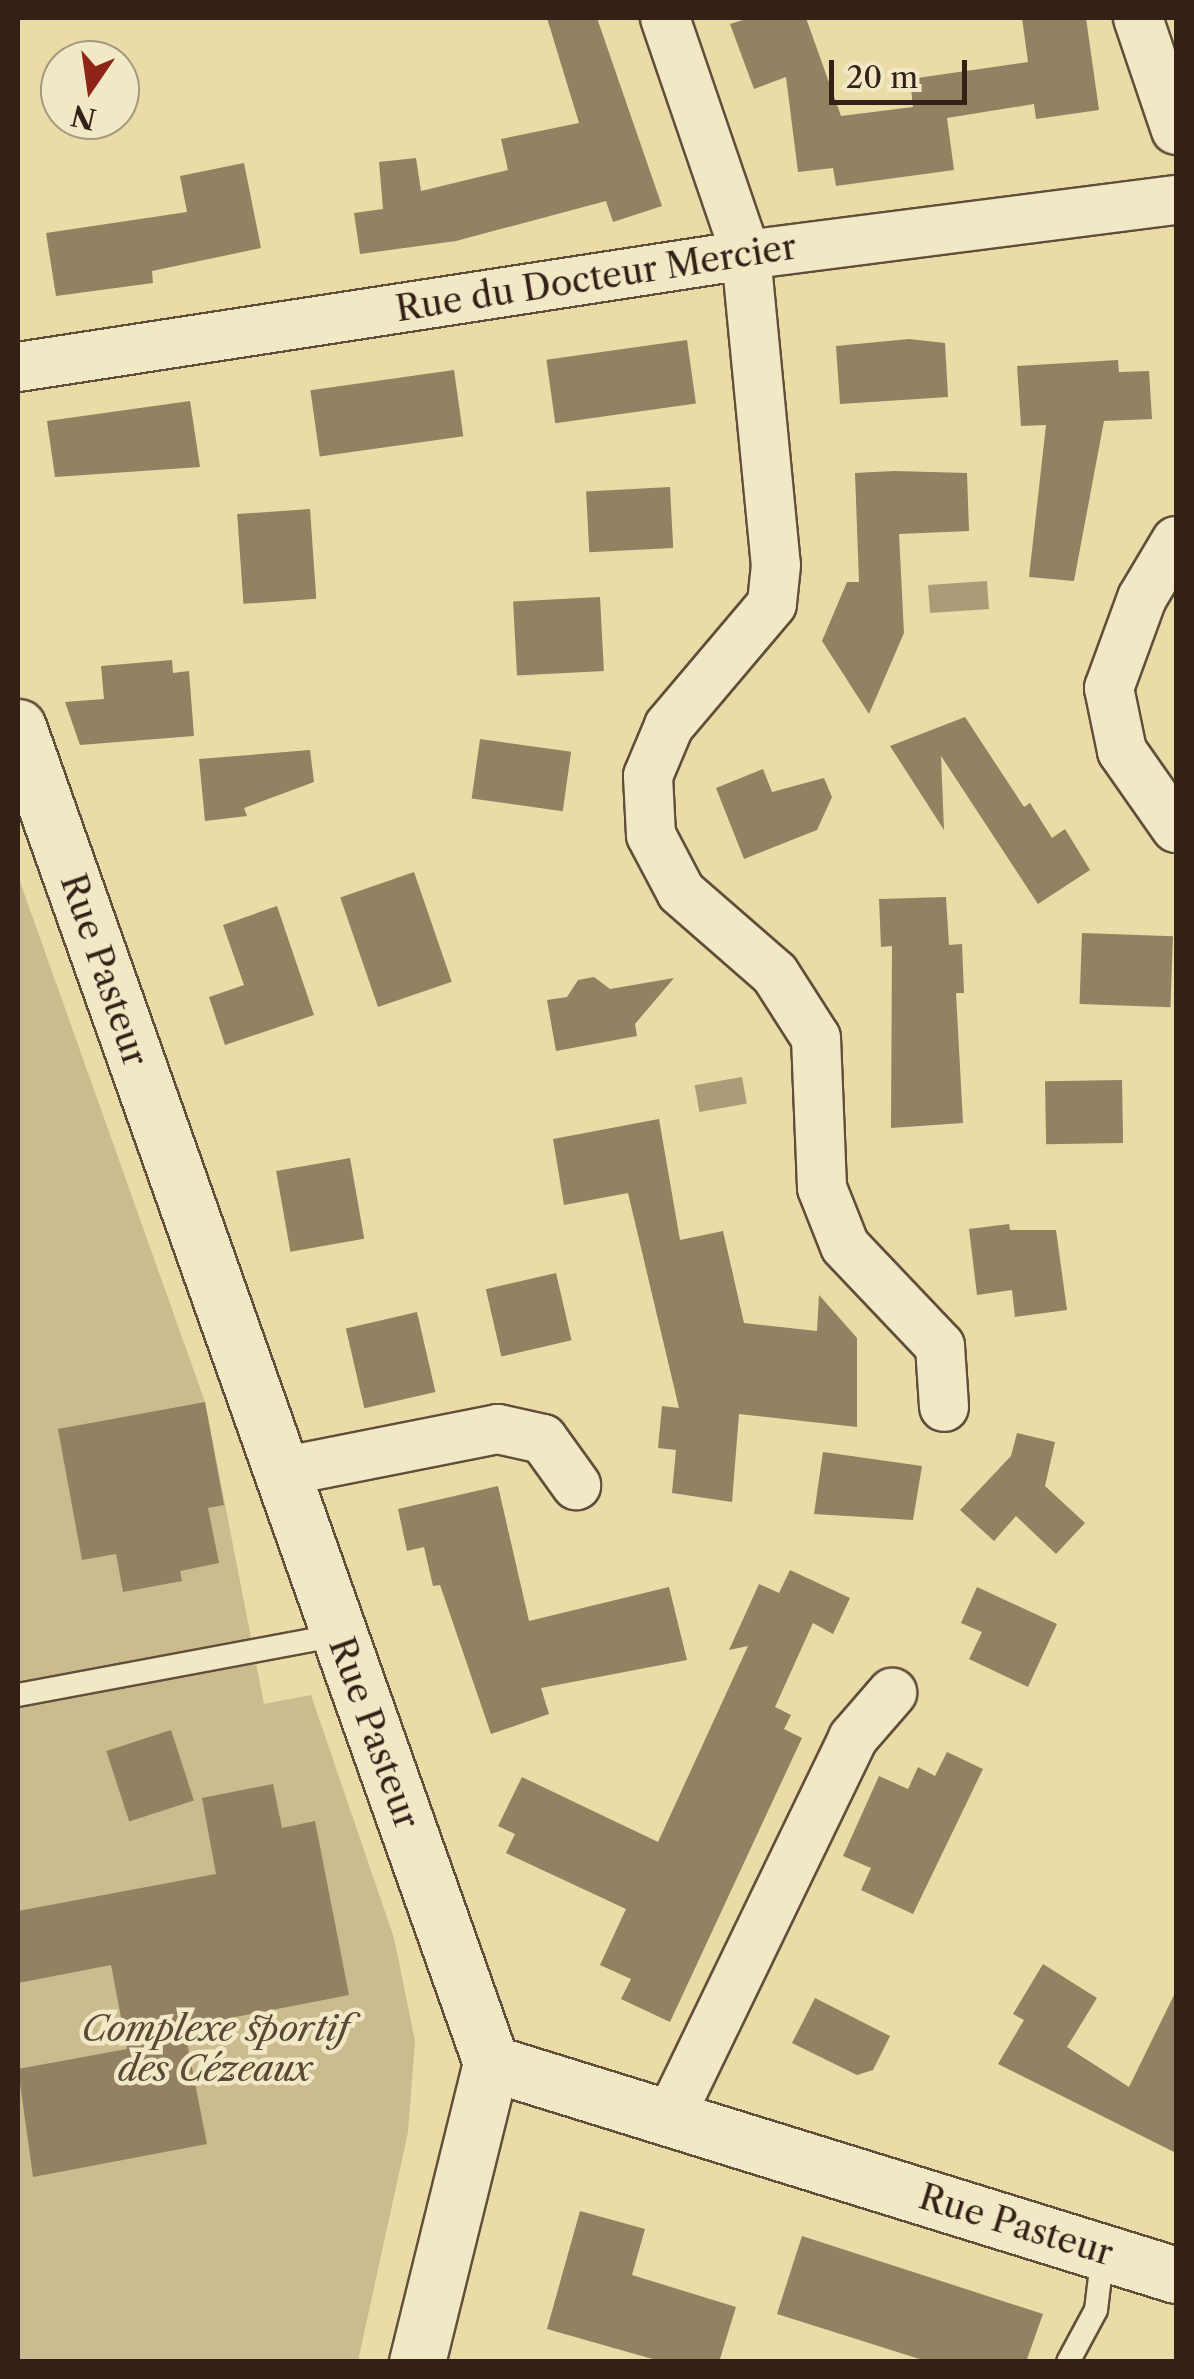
<!DOCTYPE html>
<meta charset="utf-8">
<style>
body{margin:0}
#map{position:relative;width:1194px;height:2379px;overflow:hidden;background:#eadba7;font-family:"Libre Caslon Text",serif}
div>[style]{position:absolute}
[style*='--x']{left:calc(var(--x)*1px);top:calc(var(--y)*1px);width:calc(var(--w)*1px);rotate:calc(var(--a)*1deg)}
.green>*{inset:0;background:#cbbb8f}
.water>*{inset:0;background:#ac9b76;transform-origin:0 0}
.building>*{inset:0;background:#938162;transform-origin:0 0}
.roads{filter:drop-shadow(2px 0 #624f3b) drop-shadow(-2px 0 #624f3b) drop-shadow(0 2px #624f3b) drop-shadow(0 -2px #624f3b)}
.service>*{height:22px;margin:-11px;padding:0 11px;transform-origin:11px;border-radius:11px;background:#f1e8c6}
.minor>*{height:48px;margin:-24px;padding:0 24px;transform-origin:24px;border-radius:24px;background:#f1e8c6}
.tertiary>*{height:55px;margin:-27.5px;padding:0 27.5px;transform-origin:27.5px;border-radius:27.5px;background:#f1e8c6}
.secondary>*{height:55px;margin:-27.5px;padding:0 27.5px;transform-origin:27.5px;border-radius:27.5px;background:#f1e8c6}
span{translate:-50% -50%;white-space:nowrap;text-align:center;line-height:1.15;-webkit-text-stroke:9px #f1e8c6;paint-order:stroke}
.street-label{font-size:35px;color:#342017}
.park-label{font-size:35px;color:#5a4735;font-style:italic}
.frame{position:absolute;inset:0;border:20px solid #342017;pointer-events:none}
.north{position:absolute;left:40px;top:40px;width:100px;height:100px;box-sizing:border-box;background:#f1e8c6;border:2px solid #a59880;border-radius:50%;rotate:193deg;font-size:28px;font-weight:700;line-height:40px;text-align:center;color:#342017}
.north::after{content:'';display:block;margin:auto;width:35px;height:45px;background:#8f2418;clip-path:polygon(50% 0,100% 100%,50% 72%,0 100%)}
.scale{position:absolute;left:829px;top:60px;width:138px;height:45px;box-sizing:border-box;border:5px solid #342017;border-top:0;padding-left:12px;font-size:30px;line-height:35px;white-space:nowrap;color:#342017;-webkit-text-stroke:8px #f1e8c6;paint-order:stroke}
</style>
<div id="map">
<div class="green">
<i style="clip-path:polygon(18px 876px,205px 1402px,264px 1704px,311px 1695px,394px 1938px,415px 2041px,408px 2132px,358px 2361px,18px 2361px)"></i>
</div>
<div class="water">
<i style="left:987px;top:581px;width:28px;height:59px;rotate:86deg"></i>
<i style="left:742px;top:1077px;width:27px;height:48px;rotate:80deg"></i>
</div>
<div class="building">
<i style="clip-path:polygon(547px 18px,597px 18px,662px 206px,613px 222px,606px 201px,456px 241px,360px 254px,354px 213px,383px 209px,379px 162px,416px 158px,421px 191px,508px 170px,501px 139px,579px 123px)"></i>
<i style="clip-path:polygon(749px 18px,806px 18px,841px 116px,913px 107px,910px 79px,1028px 62px,1022px 18px,1086px 18px,1099px 110px,1036px 119px,1034px 104px,947px 118px,954px 170px,836px 186px,833px 168px,798px 172px,786px 77px,754px 89px,730px 24px)"></i>
<i style="clip-path:polygon(244px 163px,261px 248px,152px 271px,153px 283px,56px 296px,46px 233px,187px 212px,180px 176px)"></i>
<i style="clip-path:polygon(909px 339px,945px 343px,948px 397px,840px 404px,836px 346px)"></i>
<i style="left:687px;top:340px;width:64px;height:142px;rotate:82deg"></i>
<i style="clip-path:polygon(1118px 360px,1119px 372px,1149px 371px,1152px 419px,1104px 421px,1074px 581px,1029px 577px,1046px 425px,1021px 426px,1017px 366px)"></i>
<i style="left:454px;top:370px;width:67px;height:145px;rotate:82deg"></i>
<i style="clip-path:polygon(190px 401px,200px 467px,55px 477px,47px 421px)"></i>
<i style="clip-path:polygon(894px 471px,967px 473px,969px 531px,899px 534px,904px 633px,869px 714px,822px 641px,847px 582px,859px 582px,855px 473px)"></i>
<i style="left:670px;top:487px;width:61px;height:84px;rotate:87deg"></i>
<i style="left:310px;top:509px;width:90px;height:73px;rotate:86deg"></i>
<i style="left:600px;top:597px;width:74px;height:87px;rotate:87deg"></i>
<i style="clip-path:polygon(172px 660px,173px 673px,189px 671px,194px 736px,80px 745px,65px 702px,104px 699px,101px 666px)"></i>
<i style="clip-path:polygon(965px 717px,1024px 807px,1030px 803px,1052px 838px,1065px 829px,1090px 870px,1038px 904px,941px 756px,944px 830px,890px 746px)"></i>
<i style="left:480px;top:739px;width:92px;height:60px;rotate:8deg"></i>
<i style="clip-path:polygon(310px 750px,314px 782px,244px 808px,247px 816px,205px 821px,199px 759px)"></i>
<i style="clip-path:polygon(763px 769px,772px 792px,824px 778px,832px 797px,817px 830px,744px 859px,716px 788px)"></i>
<i style="left:414px;top:872px;width:116px;height:78px;rotate:71deg"></i>
<i style="clip-path:polygon(946px 897px,949px 945px,962px 944px,964px 993px,956px 993px,963px 1123px,891px 1128px,892px 946px,881px 947px,879px 899px)"></i>
<i style="clip-path:polygon(277px 906px,314px 1015px,225px 1045px,209px 997px,244px 985px,223px 925px)"></i>
<i style="left:1082px;top:933px;width:91px;height:71px;rotate:2deg"></i>
<i style="clip-path:polygon(594px 977px,610px 989px,674px 978px,635px 1024px,637px 1036px,556px 1051px,547px 1000px,567px 997px,578px 980px)"></i>
<i style="left:1122px;top:1080px;width:63px;height:77px;rotate:89deg"></i>
<i style="clip-path:polygon(659px 1119px,680px 1240px,723px 1231px,744px 1323px,817px 1331px,819px 1295px,857px 1338px,857px 1427px,739px 1414px,732px 1502px,672px 1493px,676px 1450px,658px 1448px,662px 1406px,679px 1408px,628px 1193px,564px 1205px,553px 1139px)"></i>
<i style="left:350px;top:1158px;width:82px;height:75px;rotate:80deg"></i>
<i style="clip-path:polygon(1009px 1224px,1010px 1230px,1056px 1230px,1067px 1310px,1015px 1317px,1012px 1290px,977px 1295px,969px 1229px)"></i>
<i style="left:556px;top:1273px;width:69px;height:72px;rotate:77deg"></i>
<i style="left:417px;top:1312px;width:82px;height:73px;rotate:77deg"></i>
<i style="clip-path:polygon(205px 1402px,224px 1505px,208px 1508px,219px 1563px,180px 1571px,182px 1581px,123px 1592px,116px 1554px,82px 1560px,58px 1429px)"></i>
<i style="clip-path:polygon(1017px 1433px,1055px 1442px,1045px 1486px,1085px 1523px,1056px 1554px,1016px 1516px,994px 1541px,960px 1510px,1011px 1456px)"></i>
<i style="clip-path:polygon(823px 1452px,922px 1466px,913px 1520px,814px 1514px)"></i>
<i style="clip-path:polygon(498px 1486px,529px 1621px,669px 1587px,687px 1660px,541px 1688px,549px 1714px,491px 1734px,440px 1585px,433px 1586px,424px 1547px,407px 1551px,398px 1509px)"></i>
<i style="clip-path:polygon(790px 1570px,850px 1598px,833px 1634px,813px 1623px,775px 1707px,791px 1715px,784px 1729px,802px 1738px,670px 2022px,621px 1999px,631px 1979px,600px 1965px,626px 1909px,506px 1853px,515px 1834px,498px 1826px,522px 1777px,658px 1842px,748px 1646px,729px 1650px,759px 1584px,779px 1593px)"></i>
<i style="clip-path:polygon(977px 1587px,1057px 1624px,1028px 1687px,969px 1659px,982px 1632px,961px 1623px)"></i>
<i style="left:171px;top:1730px;width:74px;height:68px;rotate:72deg"></i>
<i style="clip-path:polygon(947px 1752px,983px 1769px,913px 1914px,861px 1890px,871px 1868px,843px 1856px,879px 1776px,908px 1789px,918px 1767px,935px 1776px)"></i>
<i style="clip-path:polygon(273px 1784px,282px 1828px,315px 1821px,349px 1995px,184px 2027px,207px 2144px,33px 2177px,18px 2069px,127px 2049px,111px 1965px,18px 1983px,18px 1911px,216px 1874px,202px 1798px)"></i>
<i style="clip-path:polygon(1043px 1964px,1097px 1998px,1067px 2047px,1129px 2087px,1176px 1991px,1176px 2153px,998px 2064px,1024px 2020px,1013px 2014px)"></i>
<i style="clip-path:polygon(815px 1998px,890px 2036px,873px 2070px,857px 2075px,792px 2043px)"></i>
<i style="clip-path:polygon(580px 2211px,645px 2229px,632px 2275px,736px 2307px,719px 2362px,663px 2362px,547px 2329px)"></i>
<i style="clip-path:polygon(802px 2236px,1043px 2314px,1026px 2362px,929px 2362px,777px 2314px)"></i>
</div>
<div class="roads">
<div class="service">
<i style="--x:18;--y:1695;--w:326;--a:-10.6"></i>
<i style="--x:1068;--y:2362;--w:59;--a:-61.7"></i>
<i style="--x:1096;--y:2310;--w:58;--a:-83.1"></i>
</div>
<div class="minor">
<i style="--x:665;--y:18;--w:250;--a:71.1"></i>
<i style="--x:746;--y:255;--w:311;--a:84.5"></i>
<i style="--x:776;--y:565;--w:39;--a:96"></i>
<i style="--x:772;--y:604;--w:160;--a:130.2"></i>
<i style="--x:669;--y:726;--w:54;--a:112.8"></i>
<i style="--x:648;--y:776;--w:59;--a:87.1"></i>
<i style="--x:651;--y:835;--w:64;--a:62.2"></i>
<i style="--x:681;--y:892;--w:125;--a:41.1"></i>
<i style="--x:775;--y:974;--w:76;--a:57.4"></i>
<i style="--x:816;--y:1038;--w:150;--a:87.7"></i>
<i style="--x:822;--y:1188;--w:62;--a:68.4"></i>
<i style="--x:845;--y:1246;--w:138;--a:46.5"></i>
<i style="--x:940;--y:1346;--w:61;--a:86.2"></i>
<i style="--x:1138;--y:18;--w:118;--a:71.3"></i>
<i style="--x:18;--y:367;--w:737;--a:-8.75"></i>
<i style="--x:746;--y:255;--w:434;--a:-7.3"></i>
<i style="--x:1176;--y:541;--w:66;--a:120.8"></i>
<i style="--x:1142;--y:598;--w:96;--a:110.1"></i>
<i style="--x:1109;--y:688;--w:64;--a:78.3"></i>
<i style="--x:1122;--y:751;--w:94;--a:55"></i>
<i style="--x:281;--y:1472;--w:221;--a:-11.2"></i>
<i style="--x:498;--y:1429;--w:46;--a:12.5"></i>
<i style="--x:543;--y:1439;--w:57;--a:54.3"></i>
<i style="--x:670;--y:2117;--w:421;--a:-64.2"></i>
<i style="--x:853;--y:1738;--w:60;--a:-49.1"></i>
</div>
<div class="tertiary">
<i style="--x:491;--y:2063;--w:717;--a:17.2"></i>
</div>
<div class="secondary">
<i style="--x:18;--y:727;--w:1417;--a:70.5"></i>
<i style="--x:491;--y:2063;--w:308;--a:103.9"></i>
</div>
</div>
<div class="street-label">
<span style="left:596px;top:278px;rotate:-9deg">Rue du Docteur Mercier</span>
<span style="left:104px;top:970px;rotate:71deg">Rue Pasteur</span>
<span style="left:374px;top:1733px;rotate:70deg">Rue Pasteur</span>
<span style="left:1016px;top:2225px;rotate:17deg">Rue Pasteur</span>
</div>
<div class="park-label">
<span style="left:215px;top:2049px">Complexe sportif<br>des Cézeaux</span>
</div>
<div class="frame"></div>
<div class="north">N</div>
<div class="scale">20 m</div>
</div>
